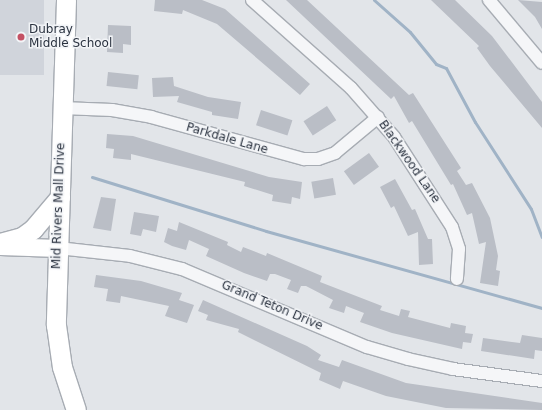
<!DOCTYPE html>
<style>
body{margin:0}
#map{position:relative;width:542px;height:410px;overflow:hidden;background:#e2e5e9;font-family:"DejaVu Sans",sans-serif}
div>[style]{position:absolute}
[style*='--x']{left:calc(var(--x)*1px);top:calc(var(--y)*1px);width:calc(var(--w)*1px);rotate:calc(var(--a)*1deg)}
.built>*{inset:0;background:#d0d4db;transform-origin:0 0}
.stream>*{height:3px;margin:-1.5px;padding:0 1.5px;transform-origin:1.5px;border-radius:1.5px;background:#a0b3c6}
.building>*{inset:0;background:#babec6;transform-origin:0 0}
.roads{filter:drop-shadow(1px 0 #a7acb3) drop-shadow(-1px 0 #a7acb3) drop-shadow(0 1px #a7acb3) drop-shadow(0 -1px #a7acb3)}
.street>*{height:12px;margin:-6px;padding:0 6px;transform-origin:6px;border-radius:6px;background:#f5f6f8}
.secondary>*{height:17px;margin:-8.5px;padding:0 8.5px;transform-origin:8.5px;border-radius:8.5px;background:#fff}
.primary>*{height:19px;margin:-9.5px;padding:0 9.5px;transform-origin:9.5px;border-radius:9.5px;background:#fff}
.dots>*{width:11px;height:11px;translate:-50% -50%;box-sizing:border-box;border:2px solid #f2f4f7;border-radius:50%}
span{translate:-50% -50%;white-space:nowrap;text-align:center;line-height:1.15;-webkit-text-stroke:3px #f2f4f7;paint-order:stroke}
.poi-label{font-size:12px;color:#2b3340}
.left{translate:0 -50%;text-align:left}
.street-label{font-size:12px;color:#2b3340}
</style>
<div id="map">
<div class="built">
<i style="left:0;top:0;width:44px;height:75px"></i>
</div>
<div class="stream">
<i style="--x:374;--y:0;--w:48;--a:41.6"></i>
<i style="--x:410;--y:32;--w:41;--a:50.9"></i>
<i style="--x:436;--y:64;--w:11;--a:22"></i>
<i style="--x:446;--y:68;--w:61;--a:61.8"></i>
<i style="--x:475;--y:122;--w:103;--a:57.2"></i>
<i style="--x:531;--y:209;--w:30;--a:69"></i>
<i style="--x:92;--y:177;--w:182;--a:17.2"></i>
<i style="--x:266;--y:231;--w:287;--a:15.6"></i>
</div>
<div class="building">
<i style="clip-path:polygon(155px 0,202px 0,225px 9px,310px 84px,300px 95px,217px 24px,183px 10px,182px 14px,154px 11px)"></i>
<i style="clip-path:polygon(286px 0,307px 0,409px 95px,413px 93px,461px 168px,457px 171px,466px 185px,472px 183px,490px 218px,498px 256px,496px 270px,500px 271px,498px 286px,480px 283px,486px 242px,479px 244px,472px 213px,467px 215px,453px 184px,451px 185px,412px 121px,409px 123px,394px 96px,391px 99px)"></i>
<i style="clip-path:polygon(431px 0,455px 0,492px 36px,542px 102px,542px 128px,490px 66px,477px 48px,479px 46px)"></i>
<i style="clip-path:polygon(518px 0,542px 2px,542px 29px,535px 17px)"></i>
<i style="clip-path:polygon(108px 25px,131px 26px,131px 45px,123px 44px,123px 53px,107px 52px)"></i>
<i style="left:108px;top:72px;width:31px;height:14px;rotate:6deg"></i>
<i style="clip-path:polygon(173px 77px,174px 86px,208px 97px,241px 102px,238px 119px,212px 115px,212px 112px,177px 102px,179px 96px,153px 97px,152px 78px)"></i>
<i style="left:327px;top:106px;width:17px;height:28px;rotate:57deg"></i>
<i style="left:261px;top:110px;width:33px;height:16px;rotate:18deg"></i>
<i style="clip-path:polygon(107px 134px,133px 136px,269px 177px,302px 182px,300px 199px,292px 197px,291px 204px,272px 201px,273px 195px,244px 186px,245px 182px,131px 154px,131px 160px,113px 158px,114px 149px,106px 148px)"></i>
<i style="left:369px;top:153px;width:17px;height:31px;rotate:54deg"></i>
<i style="left:333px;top:178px;width:17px;height:22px;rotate:80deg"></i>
<i style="clip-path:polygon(395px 179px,412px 210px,415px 209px,428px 239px,432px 239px,433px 264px,419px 265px,418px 232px,408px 236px,394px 206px,391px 208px,380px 187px)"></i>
<i style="clip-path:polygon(101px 197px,116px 199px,111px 231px,93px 228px)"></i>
<i style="clip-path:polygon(134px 212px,159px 216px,156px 232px,143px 229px,141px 236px,130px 234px)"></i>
<i style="clip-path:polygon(179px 222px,228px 242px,227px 245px,241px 252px,243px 247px,266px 256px,267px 253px,322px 276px,320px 282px,382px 306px,380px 310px,399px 316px,401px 309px,410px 311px,408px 317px,450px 328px,451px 323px,466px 326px,465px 333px,473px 334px,471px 343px,463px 342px,462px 349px,392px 333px,360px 322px,364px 313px,346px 306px,344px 313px,329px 308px,333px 300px,306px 286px,301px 286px,298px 293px,287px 289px,291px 280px,275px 274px,270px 274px,267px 281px,244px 273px,206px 256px,209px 249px,189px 240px,186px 250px,172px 246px,164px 242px,168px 228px,177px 231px)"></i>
<i style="clip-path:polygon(96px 275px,141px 281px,182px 293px,179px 300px,194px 305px,187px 323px,165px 316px,169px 306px,121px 296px,120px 303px,106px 301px,108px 289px,94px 287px)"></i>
<i style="clip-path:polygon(203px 300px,307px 346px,321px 355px,318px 360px,339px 367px,342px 360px,406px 383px,542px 403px,542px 410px,446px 408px,386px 396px,343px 381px,340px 389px,319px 380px,321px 373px,238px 332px,239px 329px,206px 320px,208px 315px,198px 311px)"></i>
<i style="clip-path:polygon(522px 335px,542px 338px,542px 351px,535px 350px,534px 359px,481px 351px,483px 338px,520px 343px)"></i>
</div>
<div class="roads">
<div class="street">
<i style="--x:252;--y:0;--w:132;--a:41.6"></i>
<i style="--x:351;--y:88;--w:65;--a:48.7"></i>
<i style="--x:394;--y:137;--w:107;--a:57.2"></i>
<i style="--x:452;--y:227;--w:23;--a:72"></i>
<i style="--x:459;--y:249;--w:30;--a:94"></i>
<i style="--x:489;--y:0;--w:82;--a:49.9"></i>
<i style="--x:62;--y:108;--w:50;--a:2.3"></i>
<i style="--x:112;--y:110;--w:40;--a:10"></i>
<i style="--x:151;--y:117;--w:159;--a:15.4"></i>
<i style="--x:304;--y:159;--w:14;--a:0"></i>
<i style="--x:318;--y:159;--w:18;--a:-19"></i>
<i style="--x:335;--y:153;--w:56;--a:-39.9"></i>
<i style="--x:58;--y:248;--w:72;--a:6.3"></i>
<i style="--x:130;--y:256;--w:54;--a:14"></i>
<i style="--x:182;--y:269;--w:201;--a:22.9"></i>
<i style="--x:367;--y:347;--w:43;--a:16.3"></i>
<i style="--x:408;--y:359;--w:46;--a:12.5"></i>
<i style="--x:453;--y:369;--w:90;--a:7.7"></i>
</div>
<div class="secondary">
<i style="--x:0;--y:246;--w:58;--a:2"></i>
</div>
<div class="primary">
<i style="--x:66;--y:0;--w:325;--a:91.8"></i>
<i style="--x:56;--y:325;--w:42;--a:81.9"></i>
<i style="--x:62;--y:367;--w:45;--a:72"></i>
<i style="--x:0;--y:243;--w:23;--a:-15"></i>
<i style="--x:22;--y:237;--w:14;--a:-36"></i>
<i style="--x:33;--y:229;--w:42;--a:-49.8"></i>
</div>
</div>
<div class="dots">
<i style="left:21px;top:37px;background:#c45164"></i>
</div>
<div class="poi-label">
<span class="left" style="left:29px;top:37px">Dubray<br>Middle School</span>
</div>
<div class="street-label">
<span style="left:227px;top:139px;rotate:16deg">Parkdale Lane</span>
<span style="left:409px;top:162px;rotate:55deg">Blackwood Lane</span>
<span style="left:59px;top:206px;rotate:-88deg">Mid Rivers Mall Drive</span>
<span style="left:272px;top:306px;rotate:23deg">Grand Teton Drive</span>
</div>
</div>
